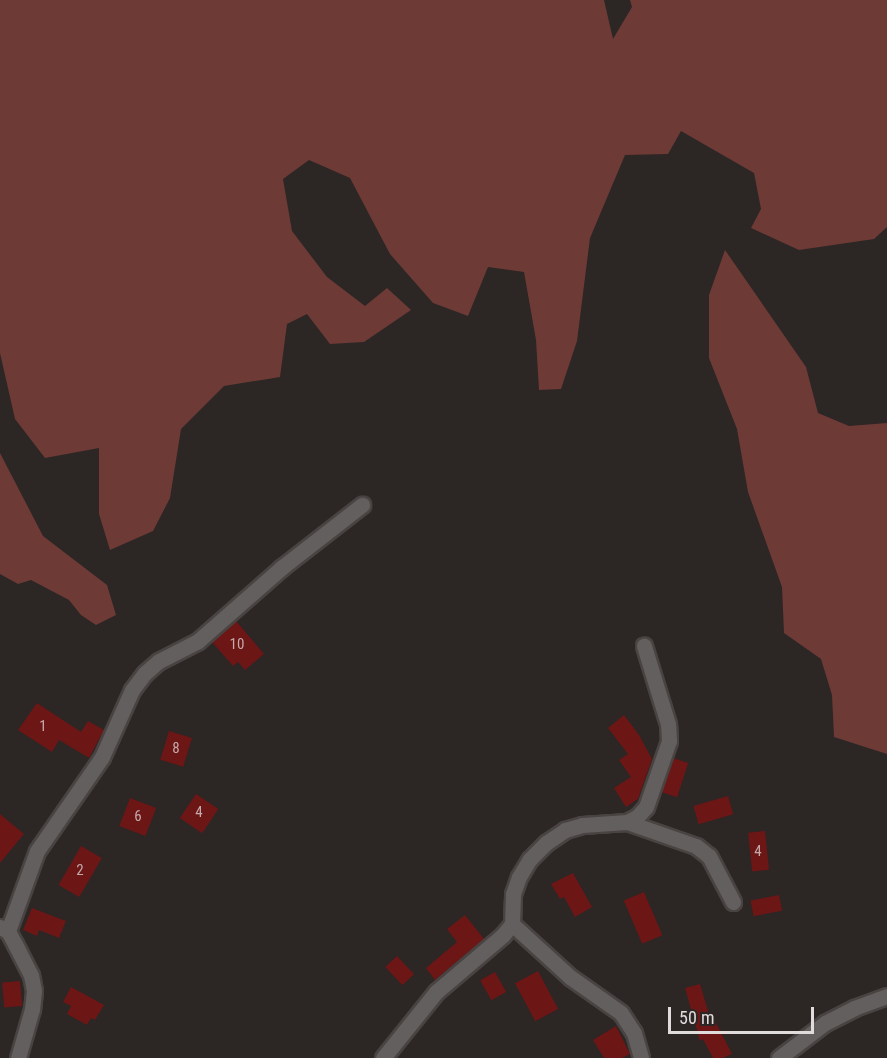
<!DOCTYPE html>
<style>
body{margin:0}
#map{position:relative;width:887px;height:1058px;overflow:hidden;background:#2c2625;font-family:"Roboto Condensed",sans-serif}
div>[style]{position:absolute}
[style*='--x']{left:calc(var(--x)*1px);top:calc(var(--y)*1px);width:calc(var(--w)*1px);rotate:calc(var(--a)*1deg)}
.green>*{inset:0;background:#6d3a36}
.building>*{inset:0;background:#6c1616;transform-origin:0 0}
.roads{filter:drop-shadow(2px 0 #494342) drop-shadow(-2px 0 #494342) drop-shadow(0 2px #494342) drop-shadow(0 -2px #494342)}
.minor>*{height:15px;margin:-7.5px;padding:0 7.5px;transform-origin:7.5px;border-radius:7.5px;background:#635f5f}
span{translate:-50% -50%;white-space:nowrap;text-align:center;line-height:1.15;-webkit-text-stroke:4.5px #2c2625;paint-order:stroke}
.number-label{font-size:15px;color:#c4aaaa}
.number-label span{-webkit-text-stroke-width:0}
.scale{position:absolute;left:668px;top:1007px;width:146px;height:27px;box-sizing:border-box;border:3px solid #e1dcdc;border-top:0;padding-left:8px;font-size:18px;line-height:21px;white-space:nowrap;color:#e1dcdc;-webkit-text-stroke:4px #2c2625;paint-order:stroke}
</style>
<div id="map">
<div class="green">
<i style="clip-path:polygon(0 0,604px 0,613px 39px,632px 7px,630px 0,887px 0,887px 227px,874px 239px,799px 250px,751px 228px,761px 209px,754px 173px,681px 131px,668px 154px,625px 155px,590px 238px,577px 341px,561px 389px,539px 390px,536px 340px,524px 272px,488px 267px,468px 316px,433px 303px,390px 254px,350px 178px,309px 160px,283px 179px,292px 231px,327px 277px,365px 306px,387px 288px,411px 310px,364px 342px,330px 344px,307px 314px,287px 324px,280px 377px,224px 386px,181px 429px,170px 498px,153px 531px,110px 550px,99px 514px,99px 448px,45px 458px,15px 419px,0 353px)"></i>
<i style="clip-path:polygon(725px 250px,806px 367px,818px 413px,849px 426px,887px 423px,887px 754px,834px 737px,832px 695px,821px 659px,784px 633px,782px 587px,748px 492px,737px 429px,709px 358px,709px 295px)"></i>
<i style="clip-path:polygon(0 453px,43px 536px,107px 585px,116px 615px,96px 625px,81px 615px,69px 600px,31px 580px,18px 584px,0 574px)"></i>
</div>
<div class="building">
<i style="clip-path:polygon(236px 621px,264px 654px,245px 670px,238px 662px,233px 666px,212px 642px)"></i>
<i style="clip-path:polygon(37px 703px,81px 732px,88px 721px,104px 730px,89px 758px,59px 740px,52px 752px,18px 730px)"></i>
<i style="clip-path:polygon(624px 715px,639px 735px,652px 759px,638px 799px,626px 807px,614px 788px,631px 777px,619px 760px,628px 754px,608px 728px)"></i>
<i style="left:169px;top:731px;width:24px;height:30px;rotate:17deg"></i>
<i style="left:673px;top:758px;width:16px;height:36px;rotate:18deg"></i>
<i style="left:196px;top:794px;width:27px;height:29px;rotate:34deg"></i>
<i style="left:728px;top:796px;width:19px;height:36px;rotate:74deg"></i>
<i style="left:130px;top:798px;width:28px;height:30px;rotate:21deg"></i>
<i style="clip-path:polygon(0 814px,24px 834px,0 863px)"></i>
<i style="left:765px;top:831px;width:39px;height:17px;rotate:84deg"></i>
<i style="left:81px;top:846px;width:24px;height:45px;rotate:30deg"></i>
<i style="clip-path:polygon(573px 873px,592px 907px,575px 917px,564px 897px,560px 899px,551px 884px)"></i>
<i style="left:644px;top:892px;width:47px;height:22px;rotate:67deg"></i>
<i style="left:779px;top:895px;width:16px;height:29px;rotate:79deg"></i>
<i style="clip-path:polygon(32px 908px,66px 921px,59px 938px,39px 930px,37px 936px,23px 930px)"></i>
<i style="clip-path:polygon(465px 915px,484px 939px,435px 980px,426px 968px,457px 942px,447px 929px)"></i>
<i style="left:397px;top:956px;width:25px;height:16px;rotate:47deg"></i>
<i style="left:538px;top:971px;width:43px;height:26px;rotate:62deg"></i>
<i style="left:495px;top:972px;width:23px;height:17px;rotate:61deg"></i>
<i style="left:20px;top:981px;width:25px;height:18px;rotate:85deg"></i>
<i style="clip-path:polygon(700px 984px,711px 1021px,714px 1019px,732px 1054px,723px 1058px,713px 1058px,703px 1039px,700px 1041px,685px 988px)"></i>
<i style="clip-path:polygon(71px 987px,104px 1005px,95px 1020px,91px 1018px,87px 1025px,67px 1014px,71px 1006px,63px 1002px)"></i>
<i style="clip-path:polygon(616px 1026px,630px 1054px,622px 1058px,604px 1058px,593px 1040px)"></i>
</div>
<div class="roads">
<div class="minor">
<i style="--x:627;--y:822;--w:73;--a:19.2"></i>
<i style="--x:696;--y:846;--w:16;--a:38"></i>
<i style="--x:709;--y:856;--w:52;--a:62.4"></i>
<i style="--x:512;--y:924;--w:79;--a:42.4"></i>
<i style="--x:570;--y:977;--w:62;--a:35.2"></i>
<i style="--x:621;--y:1013;--w:24;--a:57"></i>
<i style="--x:634;--y:1033;--w:26;--a:74"></i>
<i style="--x:0;--y:927;--w:9;--a:27"></i>
<i style="--x:8;--y:931;--w:15;--a:62"></i>
<i style="--x:15;--y:944;--w:35;--a:63"></i>
<i style="--x:31;--y:975;--w:16;--a:79"></i>
<i style="--x:34;--y:991;--w:18;--a:96"></i>
<i style="--x:32;--y:1009;--w:51;--a:105.9"></i>
<i style="--x:8;--y:931;--w:85;--a:-70.1"></i>
<i style="--x:37;--y:851;--w:114;--a:-55.3"></i>
<i style="--x:102;--y:757;--w:73;--a:-65.9"></i>
<i style="--x:132;--y:690;--w:21;--a:-53"></i>
<i style="--x:145;--y:673;--w:18;--a:-41"></i>
<i style="--x:159;--y:661;--w:44;--a:-27.1"></i>
<i style="--x:198;--y:641;--w:111;--a:-41.3"></i>
<i style="--x:281;--y:568;--w:103;--a:-37.9"></i>
<i style="--x:383;--y:1058;--w:85;--a:-51.2"></i>
<i style="--x:436;--y:992;--w:88;--a:-40.4"></i>
<i style="--x:503;--y:935;--w:14;--a:-51"></i>
<i style="--x:512;--y:924;--w:30;--a:-88"></i>
<i style="--x:513;--y:894;--w:18;--a:-71"></i>
<i style="--x:519;--y:877;--w:21;--a:-59"></i>
<i style="--x:530;--y:859;--w:23;--a:-45"></i>
<i style="--x:546;--y:843;--w:23;--a:-34"></i>
<i style="--x:565;--y:830;--w:18;--a:-16"></i>
<i style="--x:582;--y:825;--w:45;--a:-3.8"></i>
<i style="--x:627;--y:822;--w:11;--a:-27"></i>
<i style="--x:637;--y:817;--w:13;--a:-48"></i>
<i style="--x:646;--y:807;--w:70;--a:-70.8"></i>
<i style="--x:669;--y:741;--w:17;--a:-93"></i>
<i style="--x:668;--y:724;--w:82;--a:-107.1"></i>
<i style="--x:779;--y:1058;--w:58;--a:-37.3"></i>
<i style="--x:825;--y:1023;--w:33;--a:-27"></i>
<i style="--x:854;--y:1008;--w:35;--a:-20"></i>
</div>
</div>
<div class="number-label">
<span style="left:237px;top:645px">10</span>
<span style="left:43px;top:727px">1</span>
<span style="left:176px;top:749px">8</span>
<span style="left:199px;top:813px">4</span>
<span style="left:138px;top:817px">6</span>
<span style="left:758px;top:852px">4</span>
<span style="left:80px;top:871px">2</span>
</div>
<div class="scale">50 m</div>
</div>
